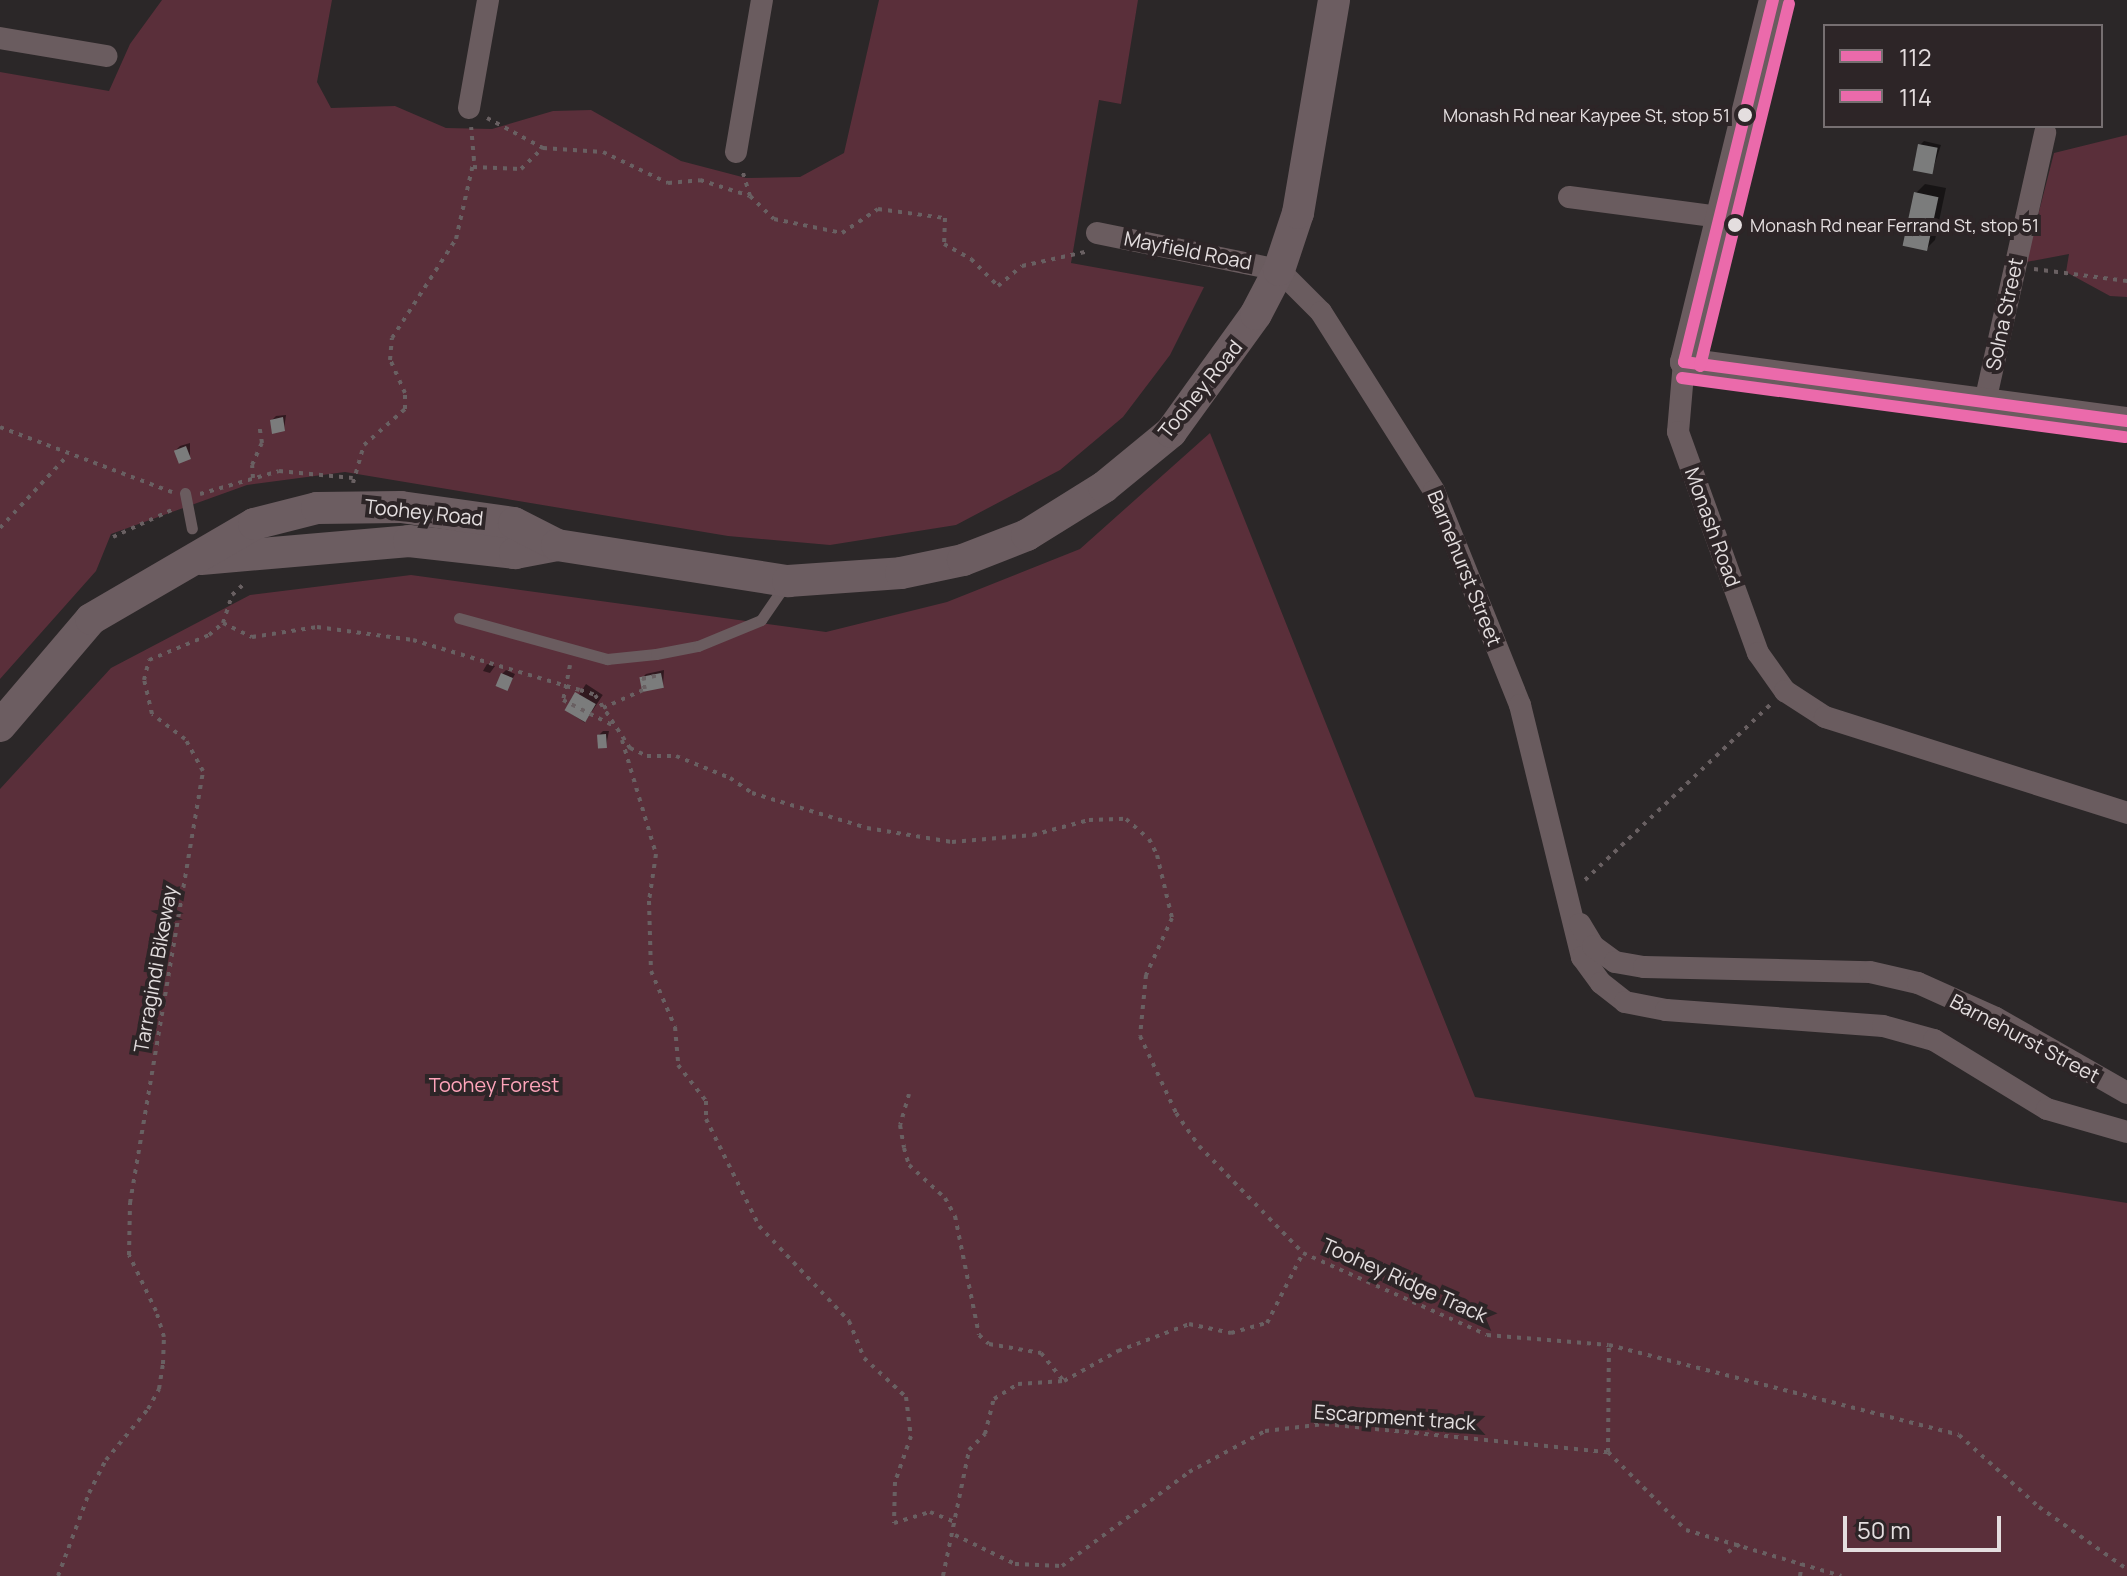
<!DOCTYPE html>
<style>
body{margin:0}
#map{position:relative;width:2127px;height:1576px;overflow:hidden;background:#2b2728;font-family:Manrope,sans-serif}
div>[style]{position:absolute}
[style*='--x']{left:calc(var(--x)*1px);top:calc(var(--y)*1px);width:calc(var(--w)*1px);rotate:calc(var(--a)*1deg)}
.green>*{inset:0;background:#5a2f3a}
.shadow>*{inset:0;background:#0007;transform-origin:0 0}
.building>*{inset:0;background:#7b7c7c;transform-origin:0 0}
.path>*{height:4px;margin-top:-2px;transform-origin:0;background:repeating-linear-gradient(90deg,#696062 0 4px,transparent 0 10px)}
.service>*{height:11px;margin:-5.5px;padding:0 5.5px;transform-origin:5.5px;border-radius:5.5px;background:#6a5c5f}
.minor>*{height:22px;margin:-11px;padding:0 11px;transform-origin:11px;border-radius:11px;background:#6a5c5f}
.tertiary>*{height:28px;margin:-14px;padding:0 14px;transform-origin:14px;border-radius:14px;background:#6a5c5f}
.secondary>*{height:32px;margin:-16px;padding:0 16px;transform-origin:16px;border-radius:16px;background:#6c5d61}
.bus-1>*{height:12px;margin:-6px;padding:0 6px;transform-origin:6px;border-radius:6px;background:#eb6aab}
.bus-2>*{height:12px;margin:-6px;padding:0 6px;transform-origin:6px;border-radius:6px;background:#eb6aab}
.dots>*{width:22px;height:22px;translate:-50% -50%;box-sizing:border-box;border:4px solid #2d2527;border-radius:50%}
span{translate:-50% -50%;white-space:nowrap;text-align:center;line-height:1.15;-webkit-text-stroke:8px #2d2527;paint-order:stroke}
.bus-label{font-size:18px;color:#e4dedf}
.right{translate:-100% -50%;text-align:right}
.left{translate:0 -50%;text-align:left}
.street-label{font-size:20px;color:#e4dedf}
.park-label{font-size:20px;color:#fea4ba}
.legend{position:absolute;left:1823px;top:24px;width:280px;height:104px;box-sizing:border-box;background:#2d2527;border:2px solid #766f71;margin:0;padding:10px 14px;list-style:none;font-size:24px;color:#e4dedf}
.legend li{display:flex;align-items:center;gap:16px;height:40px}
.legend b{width:40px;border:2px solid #766f71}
.scale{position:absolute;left:1843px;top:1516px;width:158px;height:36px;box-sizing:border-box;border:4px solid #e4dedf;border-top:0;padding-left:10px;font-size:24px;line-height:28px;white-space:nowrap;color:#e4dedf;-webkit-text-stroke:6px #2d2527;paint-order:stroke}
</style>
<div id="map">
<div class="green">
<i style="clip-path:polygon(162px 0,332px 0,317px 82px,331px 108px,395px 106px,446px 128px,492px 129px,553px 111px,591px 110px,681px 161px,746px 178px,800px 177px,844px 153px,879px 0,1138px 0,1121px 104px,1099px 100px,1071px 263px,1204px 287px,1170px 355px,1123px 417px,1060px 470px,956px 525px,830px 545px,728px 536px,345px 472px,247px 485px,111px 534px,96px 571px,0 679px,0 72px,109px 91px,130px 44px)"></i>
<i style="clip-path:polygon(2127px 135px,2127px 297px,2110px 296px,2066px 272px,2069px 254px,2026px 262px,2054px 153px)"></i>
<i style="clip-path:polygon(1210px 433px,1475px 1097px,2127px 1203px,2127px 1576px,0 1576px,0 789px,111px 668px,250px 595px,411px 575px,826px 632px,947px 602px,1080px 549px)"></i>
</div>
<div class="shadow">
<i style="clip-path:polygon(1924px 141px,1941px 145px,1932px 172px,1920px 145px)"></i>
<i style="clip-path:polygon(1925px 184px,1946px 188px,1935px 240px,1926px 249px,1916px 193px)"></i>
<i style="clip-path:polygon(286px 415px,284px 429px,272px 420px,276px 416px)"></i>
<i style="clip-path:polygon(190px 443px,190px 457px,176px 450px,180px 446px)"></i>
<i style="clip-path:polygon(487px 664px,495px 666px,490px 673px,483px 671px)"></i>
<i style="clip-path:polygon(506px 670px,515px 674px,507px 689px,502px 674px)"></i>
<i style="clip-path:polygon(664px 670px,663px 686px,642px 678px,646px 674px)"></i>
<i style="left:586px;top:684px;width:20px;height:33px;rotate:33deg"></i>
<i style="clip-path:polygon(603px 731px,609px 731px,606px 746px,599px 735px)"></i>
</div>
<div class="building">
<i style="left:1918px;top:144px;width:20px;height:27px;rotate:11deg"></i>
<i style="left:1914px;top:192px;width:25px;height:55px;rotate:12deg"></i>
<i style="clip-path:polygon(283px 417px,285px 431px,272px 434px,270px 420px)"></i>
<i style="left:186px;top:446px;width:14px;height:13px;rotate:69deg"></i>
<i style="left:501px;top:673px;width:13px;height:14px;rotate:23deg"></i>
<i style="left:661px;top:673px;width:15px;height:22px;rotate:79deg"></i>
<i style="left:575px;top:692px;width:24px;height:21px;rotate:30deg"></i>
<i style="left:606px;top:734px;width:14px;height:9px;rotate:86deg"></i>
</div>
<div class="path">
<i style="--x:487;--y:118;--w:64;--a:28.2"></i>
<i style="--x:543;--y:148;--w:60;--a:3.8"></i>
<i style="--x:603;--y:152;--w:72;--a:25.5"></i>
<i style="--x:668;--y:183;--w:32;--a:-5"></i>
<i style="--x:700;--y:180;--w:52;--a:17.7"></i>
<i style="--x:750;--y:196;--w:27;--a:-107"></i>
<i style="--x:473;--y:167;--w:48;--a:2.4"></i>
<i style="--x:521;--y:169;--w:30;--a:-44"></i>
<i style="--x:750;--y:196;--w:33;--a:44"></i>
<i style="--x:774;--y:219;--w:69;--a:11.6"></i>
<i style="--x:842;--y:233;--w:43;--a:-33.7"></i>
<i style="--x:878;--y:209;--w:68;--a:7.7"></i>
<i style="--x:945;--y:218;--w:26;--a:92"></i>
<i style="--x:944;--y:244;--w:31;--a:29"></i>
<i style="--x:971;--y:259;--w:38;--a:45"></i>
<i style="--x:998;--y:286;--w:31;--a:-40"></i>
<i style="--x:1022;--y:266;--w:69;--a:-12.6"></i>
<i style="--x:2034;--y:269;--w:94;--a:7.4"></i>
<i style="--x:0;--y:427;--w:184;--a:20.7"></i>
<i style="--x:253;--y:478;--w:13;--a:-94"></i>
<i style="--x:252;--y:465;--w:24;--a:-66"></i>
<i style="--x:262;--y:443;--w:20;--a:-99"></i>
<i style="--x:353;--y:483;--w:40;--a:-74"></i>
<i style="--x:364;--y:445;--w:55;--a:-41.3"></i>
<i style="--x:405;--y:409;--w:16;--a:-90"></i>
<i style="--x:405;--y:393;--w:36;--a:-114"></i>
<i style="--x:390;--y:360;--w:22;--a:-85"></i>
<i style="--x:392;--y:338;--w:118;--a:-57.1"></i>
<i style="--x:456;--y:239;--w:81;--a:-77.2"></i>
<i style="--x:474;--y:160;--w:33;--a:-95"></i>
<i style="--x:200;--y:494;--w:82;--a:-16.2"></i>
<i style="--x:279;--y:471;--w:74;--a:5.4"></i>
<i style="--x:0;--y:528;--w:100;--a:-47"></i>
<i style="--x:113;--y:537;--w:67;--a:-24.7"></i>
<i style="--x:223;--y:623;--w:32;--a:26"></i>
<i style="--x:252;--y:637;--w:66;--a:-8.7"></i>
<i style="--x:317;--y:627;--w:97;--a:7.7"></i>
<i style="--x:413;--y:640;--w:174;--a:16.7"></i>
<i style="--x:580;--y:690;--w:16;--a:18"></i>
<i style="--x:595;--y:695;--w:64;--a:56.6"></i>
<i style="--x:630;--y:748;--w:19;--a:25"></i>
<i style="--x:647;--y:756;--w:29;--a:0"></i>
<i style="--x:676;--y:756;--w:58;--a:22.2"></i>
<i style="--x:730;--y:778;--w:27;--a:34"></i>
<i style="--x:752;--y:793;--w:120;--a:16.9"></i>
<i style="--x:867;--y:828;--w:86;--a:9.4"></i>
<i style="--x:952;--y:842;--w:81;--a:-4.9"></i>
<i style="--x:1033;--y:835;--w:58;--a:-15"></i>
<i style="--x:1089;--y:820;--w:37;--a:-2"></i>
<i style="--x:1126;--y:819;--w:30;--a:41"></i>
<i style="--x:1149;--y:839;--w:18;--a:63"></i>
<i style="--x:1157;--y:855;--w:65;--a:76.6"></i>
<i style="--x:1172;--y:918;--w:63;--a:114.5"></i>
<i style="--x:1146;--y:975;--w:61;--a:95.6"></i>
<i style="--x:1140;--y:1036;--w:85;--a:64.9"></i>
<i style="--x:1176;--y:1113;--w:40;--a:55.1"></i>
<i style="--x:1199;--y:1146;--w:149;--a:45.8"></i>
<i style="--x:1303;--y:1253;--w:201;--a:24"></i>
<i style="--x:1487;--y:1335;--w:122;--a:4.7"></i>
<i style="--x:1609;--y:1345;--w:361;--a:14.4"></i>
<i style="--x:1959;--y:1435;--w:108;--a:42"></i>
<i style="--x:2039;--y:1507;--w:108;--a:35.2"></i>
<i style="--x:570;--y:665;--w:36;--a:101"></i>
<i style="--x:563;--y:700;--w:55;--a:27"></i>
<i style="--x:603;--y:708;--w:46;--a:-24.3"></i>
<i style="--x:645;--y:689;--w:10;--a:-107"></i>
<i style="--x:642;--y:679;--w:17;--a:-13"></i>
<i style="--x:622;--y:740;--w:119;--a:73.4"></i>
<i style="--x:656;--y:854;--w:48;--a:98.5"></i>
<i style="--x:649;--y:901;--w:70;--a:88.4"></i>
<i style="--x:651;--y:971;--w:61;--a:66.8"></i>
<i style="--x:675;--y:1027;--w:38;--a:85"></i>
<i style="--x:678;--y:1065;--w:46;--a:52.1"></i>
<i style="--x:706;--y:1101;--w:18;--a:90"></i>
<i style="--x:706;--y:1119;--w:119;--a:63.6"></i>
<i style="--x:759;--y:1226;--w:131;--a:46.5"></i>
<i style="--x:849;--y:1321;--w:40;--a:68"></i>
<i style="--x:864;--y:1358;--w:57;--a:42.9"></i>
<i style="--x:906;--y:1397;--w:39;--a:83"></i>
<i style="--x:911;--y:1436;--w:49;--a:109.2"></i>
<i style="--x:895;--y:1482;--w:41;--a:91.4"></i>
<i style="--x:894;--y:1523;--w:38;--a:-17"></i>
<i style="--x:930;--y:1512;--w:29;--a:22"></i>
<i style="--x:1585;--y:880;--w:255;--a:-43.4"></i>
<i style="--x:909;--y:1094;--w:32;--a:106"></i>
<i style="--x:900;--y:1125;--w:23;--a:80"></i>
<i style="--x:904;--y:1148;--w:18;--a:74"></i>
<i style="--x:909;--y:1165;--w:49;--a:42.5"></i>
<i style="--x:945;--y:1198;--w:21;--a:61"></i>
<i style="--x:955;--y:1216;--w:121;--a:78.6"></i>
<i style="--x:979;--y:1335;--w:13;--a:42"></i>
<i style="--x:989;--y:1344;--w:53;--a:9.8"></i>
<i style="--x:1041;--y:1353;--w:36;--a:51"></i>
<i style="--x:1608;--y:1452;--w:106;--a:-89.5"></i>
<i style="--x:955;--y:1535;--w:67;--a:25.8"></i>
<i style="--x:1015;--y:1564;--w:47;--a:2.4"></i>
<i style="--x:1062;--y:1566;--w:158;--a:-36.5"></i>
<i style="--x:1189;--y:1472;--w:86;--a:-28.3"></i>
<i style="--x:1265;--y:1431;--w:60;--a:-6.7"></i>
<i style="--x:1325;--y:1424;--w:284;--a:5.7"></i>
<i style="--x:1608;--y:1452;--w:110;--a:45"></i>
<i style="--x:1686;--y:1530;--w:162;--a:16.5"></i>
<i style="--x:1728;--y:1552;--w:14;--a:-34"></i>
<i style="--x:58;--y:1576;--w:89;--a:-69.5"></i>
<i style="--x:89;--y:1493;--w:37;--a:-63"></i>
<i style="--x:106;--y:1460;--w:66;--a:-50.5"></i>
<i style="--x:148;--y:1409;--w:23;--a:-61"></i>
<i style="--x:159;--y:1389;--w:25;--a:-81"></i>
<i style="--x:163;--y:1364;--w:27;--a:-88"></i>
<i style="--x:164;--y:1337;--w:27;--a:-107"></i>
<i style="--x:156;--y:1311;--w:62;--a:-115.7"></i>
<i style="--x:129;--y:1255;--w:52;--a:-88.9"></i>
<i style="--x:130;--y:1203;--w:438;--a:-80.4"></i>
<i style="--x:203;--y:771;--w:37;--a:-119"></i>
<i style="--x:185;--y:739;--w:41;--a:-142.9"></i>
<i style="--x:152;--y:714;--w:35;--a:-103"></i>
<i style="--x:144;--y:680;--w:21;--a:-76"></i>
<i style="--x:149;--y:660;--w:65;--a:-22.6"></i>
<i style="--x:209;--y:635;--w:18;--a:-41"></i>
<i style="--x:223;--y:623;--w:29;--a:-72"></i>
<i style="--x:232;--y:595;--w:18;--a:-43"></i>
<i style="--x:943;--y:1576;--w:129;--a:-78.3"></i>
<i style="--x:969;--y:1450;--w:23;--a:-45"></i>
<i style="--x:985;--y:1434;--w:36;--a:-76"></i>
<i style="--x:994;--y:1399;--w:28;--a:-32"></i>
<i style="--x:1018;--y:1384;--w:46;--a:-3.7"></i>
<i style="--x:1064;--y:1381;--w:62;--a:-29.1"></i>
<i style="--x:1118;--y:1351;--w:76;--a:-20.8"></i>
<i style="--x:1189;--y:1324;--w:43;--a:12.1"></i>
<i style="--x:1231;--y:1333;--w:37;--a:-16"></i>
<i style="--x:1267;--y:1323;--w:79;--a:-62.8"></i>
<i style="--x:1800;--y:1576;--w:13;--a:-81"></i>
</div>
<div class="service">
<i style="--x:185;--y:493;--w:36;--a:79"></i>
<i style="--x:459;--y:618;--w:154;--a:15.5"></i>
<i style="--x:607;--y:659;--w:49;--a:-5.8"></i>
<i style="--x:656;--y:654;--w:43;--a:-10.8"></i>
<i style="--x:698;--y:646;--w:68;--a:-22.4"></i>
<i style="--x:761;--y:620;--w:42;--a:-55.6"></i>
</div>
<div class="minor">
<i style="--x:0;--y:38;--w:108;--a:9.6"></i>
<i style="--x:469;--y:108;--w:110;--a:-80"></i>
<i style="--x:736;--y:152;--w:154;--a:-80.3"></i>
<i style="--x:1569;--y:197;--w:151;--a:7.6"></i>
<i style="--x:1097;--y:233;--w:186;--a:11.5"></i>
<i style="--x:1279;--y:270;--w:59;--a:45"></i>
<i style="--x:1321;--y:312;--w:212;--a:57.7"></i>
<i style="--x:1434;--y:491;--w:231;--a:68.1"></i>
<i style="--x:1520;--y:705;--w:260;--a:76.2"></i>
<i style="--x:1582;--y:957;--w:32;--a:54"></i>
<i style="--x:1601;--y:983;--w:31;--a:38"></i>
<i style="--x:1625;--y:1002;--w:42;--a:11"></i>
<i style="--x:1666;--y:1010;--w:218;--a:4.2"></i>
<i style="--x:1883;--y:1026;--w:53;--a:15.4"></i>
<i style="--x:1934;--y:1040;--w:132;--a:31.4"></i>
<i style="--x:2047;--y:1109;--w:83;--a:16"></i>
<i style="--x:1684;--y:362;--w:70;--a:94.9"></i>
<i style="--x:1678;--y:432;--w:235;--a:70.1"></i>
<i style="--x:1758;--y:653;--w:47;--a:54.6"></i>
<i style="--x:1785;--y:691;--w:48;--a:33"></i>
<i style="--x:1825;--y:717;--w:317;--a:17.6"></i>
<i style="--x:1985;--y:402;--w:276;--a:-77.4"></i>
<i style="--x:1580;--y:924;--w:26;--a:59"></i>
<i style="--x:1593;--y:946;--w:27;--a:36"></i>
<i style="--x:1615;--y:962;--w:29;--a:10"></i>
<i style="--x:1644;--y:967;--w:226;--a:1.3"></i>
<i style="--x:1870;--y:972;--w:49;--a:12.9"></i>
<i style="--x:1918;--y:983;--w:85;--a:24.2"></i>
<i style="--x:1996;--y:1018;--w:151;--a:29.8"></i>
</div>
<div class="tertiary">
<i style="--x:1773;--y:0;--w:373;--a:103.8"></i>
<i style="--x:1684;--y:362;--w:447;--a:7.6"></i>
</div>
<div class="secondary">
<i style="--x:201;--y:559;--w:209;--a:-4.9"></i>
<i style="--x:409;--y:541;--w:107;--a:6.5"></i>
<i style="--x:515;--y:553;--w:43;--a:-10.8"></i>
<i style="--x:0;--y:726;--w:140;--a:-49.6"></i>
<i style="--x:91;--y:619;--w:189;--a:-30.2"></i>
<i style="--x:254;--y:524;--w:65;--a:-14.3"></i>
<i style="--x:317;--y:508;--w:84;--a:-0.7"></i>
<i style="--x:401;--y:507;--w:114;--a:8.1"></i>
<i style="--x:514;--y:523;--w:48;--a:27.1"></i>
<i style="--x:557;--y:545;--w:234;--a:8.9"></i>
<i style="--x:788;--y:581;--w:113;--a:-4"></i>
<i style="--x:901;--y:573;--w:63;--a:-11.8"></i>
<i style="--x:963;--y:560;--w:69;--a:-21.3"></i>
<i style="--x:1027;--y:535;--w:91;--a:-31.9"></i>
<i style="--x:1104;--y:487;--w:87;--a:-39.4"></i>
<i style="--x:1171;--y:432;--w:145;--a:-54.2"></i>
<i style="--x:1256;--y:314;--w:50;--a:-62.4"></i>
<i style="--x:1279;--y:270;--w:60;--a:-71.6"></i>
<i style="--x:1298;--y:213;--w:216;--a:-80.4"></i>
</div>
<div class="bus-1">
<i style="--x:1684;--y:362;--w:447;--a:7.6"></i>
<i style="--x:1684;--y:362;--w:373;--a:-76.2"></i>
</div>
<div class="bus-2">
<i style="--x:1700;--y:366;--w:373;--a:-76.2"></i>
<i style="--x:1682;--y:378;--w:447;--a:7.6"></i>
</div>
<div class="dots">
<i style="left:1745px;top:115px;background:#e4dedf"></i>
<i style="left:1735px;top:225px;background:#e4dedf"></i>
</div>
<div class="bus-label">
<span class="right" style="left:1730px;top:115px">Monash Rd near Kaypee St, stop 51</span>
<span class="left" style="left:1750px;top:225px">Monash Rd near Ferrand St, stop 51</span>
</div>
<div class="street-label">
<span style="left:1188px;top:250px;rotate:11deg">Mayfield Road</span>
<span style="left:2004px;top:314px;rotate:-78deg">Solna Street</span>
<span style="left:1200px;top:389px;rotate:-51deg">Toohey Road</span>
<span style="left:424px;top:512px;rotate:6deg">Toohey Road</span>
<span style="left:1713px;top:527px;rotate:70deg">Monash Road</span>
<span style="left:1465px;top:568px;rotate:68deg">Barnehurst Street</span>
<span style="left:155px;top:969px;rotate:-80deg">Tarragindi Bikeway</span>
<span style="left:2025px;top:1038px;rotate:28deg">Barnehurst Street</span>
<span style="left:1405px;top:1280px;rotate:24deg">Toohey Ridge Track</span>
<span style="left:1395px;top:1417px;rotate:4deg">Escarpment track</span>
</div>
<div class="park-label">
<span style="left:494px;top:1084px">Toohey Forest</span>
</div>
<ul class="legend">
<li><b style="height:10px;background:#eb6aab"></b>112</li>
<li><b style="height:10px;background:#eb6aab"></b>114</li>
</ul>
<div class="scale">50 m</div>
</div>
